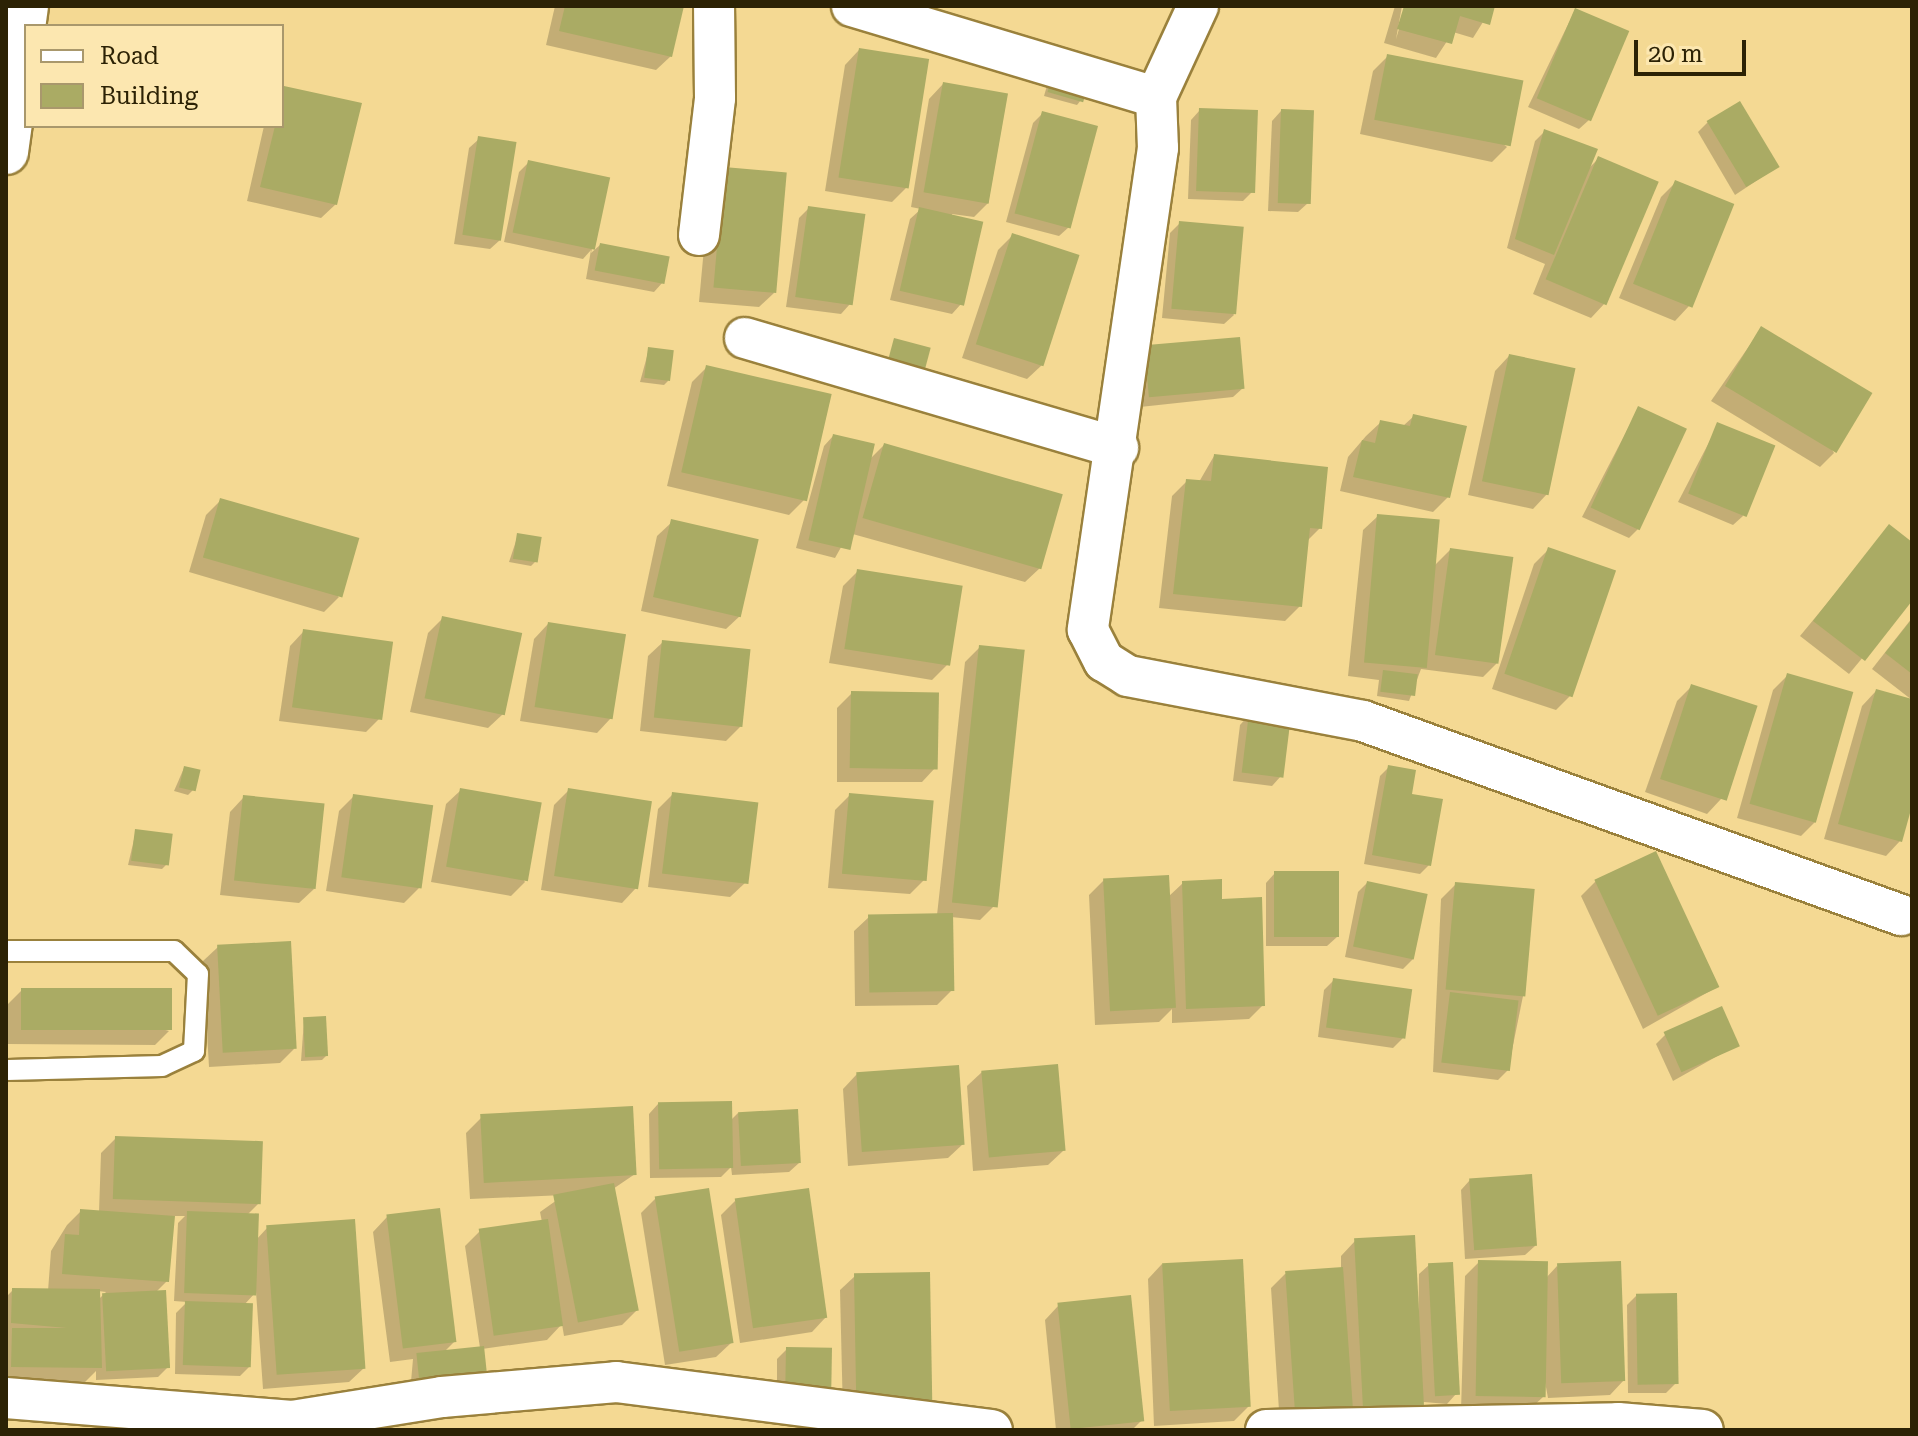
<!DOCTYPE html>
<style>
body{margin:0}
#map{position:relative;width:1918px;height:1436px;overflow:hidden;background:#f4d993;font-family:"Roboto Serif",serif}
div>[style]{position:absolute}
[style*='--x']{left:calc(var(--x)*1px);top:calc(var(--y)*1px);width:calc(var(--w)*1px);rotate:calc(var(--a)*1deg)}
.shadow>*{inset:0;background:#0003}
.building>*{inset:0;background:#aaab64;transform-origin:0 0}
.roads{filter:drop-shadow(2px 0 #9a813c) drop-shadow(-2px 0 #9a813c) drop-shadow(0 2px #9a813c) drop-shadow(0 -2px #9a813c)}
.service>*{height:20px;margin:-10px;padding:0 10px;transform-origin:10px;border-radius:10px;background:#fff}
.minor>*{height:40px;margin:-20px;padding:0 20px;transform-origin:20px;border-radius:20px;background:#fff}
.primary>*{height:44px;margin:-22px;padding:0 22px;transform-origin:22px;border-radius:22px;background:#fff}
span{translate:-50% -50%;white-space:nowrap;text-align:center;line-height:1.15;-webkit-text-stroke:8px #fce7b0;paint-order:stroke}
.frame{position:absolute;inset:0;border:8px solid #2c2205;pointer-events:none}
.legend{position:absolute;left:24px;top:24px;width:260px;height:104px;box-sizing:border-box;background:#fce7b0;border:2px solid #a9986c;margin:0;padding:10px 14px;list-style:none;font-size:24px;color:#2c2205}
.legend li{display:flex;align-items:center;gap:16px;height:40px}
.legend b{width:40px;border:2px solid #a9986c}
.scale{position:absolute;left:1634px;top:40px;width:112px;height:36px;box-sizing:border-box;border:4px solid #2c2205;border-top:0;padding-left:10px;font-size:24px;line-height:28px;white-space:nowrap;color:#2c2205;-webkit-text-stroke:6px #fce7b0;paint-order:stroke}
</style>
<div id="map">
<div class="shadow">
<i style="clip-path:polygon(555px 6px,682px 6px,671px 56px,656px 70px,546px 45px)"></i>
<i style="clip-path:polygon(1395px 6px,1402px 6px,1396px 39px,1406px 6px,1493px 6px,1473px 38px,1453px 32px,1436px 58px,1384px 43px)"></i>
<i style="clip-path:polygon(1575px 10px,1589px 120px,1579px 129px,1528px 107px)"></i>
<i style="clip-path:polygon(859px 50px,907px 187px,892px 202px,825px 191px,845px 65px)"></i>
<i style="clip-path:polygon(1388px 56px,1507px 147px,1492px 162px,1360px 134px,1373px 71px)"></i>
<i style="clip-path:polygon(1051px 72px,1081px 100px,1077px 105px,1044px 96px)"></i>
<i style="clip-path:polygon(943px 84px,989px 202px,974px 217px,952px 214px,961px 304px,952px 314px,890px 300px,910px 219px,921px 209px,911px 207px,929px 99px)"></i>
<i style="clip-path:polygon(284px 88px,336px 204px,321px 218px,247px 201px,264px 126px,282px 126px)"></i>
<i style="clip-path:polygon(1200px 110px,1253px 191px,1243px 201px,1188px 199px,1191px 120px)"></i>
<i style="clip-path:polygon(1281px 111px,1308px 203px,1298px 212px,1268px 211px,1272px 121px)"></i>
<i style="clip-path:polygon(1043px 113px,1069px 227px,1059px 236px,1006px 222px,1033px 123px)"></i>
<i style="clip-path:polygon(1708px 122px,1777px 167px,1735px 195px,1698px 132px)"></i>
<i style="clip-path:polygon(1544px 132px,1587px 170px,1598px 159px,1657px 183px,1605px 303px,1591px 318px,1533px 294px,1545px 264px,1507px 248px,1535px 141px)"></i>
<i style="clip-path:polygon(479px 139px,500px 240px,490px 249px,454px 244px,469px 148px)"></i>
<i style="clip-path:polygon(529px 162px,608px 179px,591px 253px,600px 245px,663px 282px,654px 292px,586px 279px,591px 250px,583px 259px,504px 242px,519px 172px)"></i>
<i style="clip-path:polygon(1676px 182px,1689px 306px,1675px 321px,1619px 298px,1661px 197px)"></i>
<i style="clip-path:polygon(710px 183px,774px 293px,759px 307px,699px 302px)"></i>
<i style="clip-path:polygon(808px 209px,850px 304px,841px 314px,786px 307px,799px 218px)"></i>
<i style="clip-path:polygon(1180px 223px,1234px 315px,1224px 324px,1162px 318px,1170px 233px)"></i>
<i style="clip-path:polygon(1012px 236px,1042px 365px,1027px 379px,962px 358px,998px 250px)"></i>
<i style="clip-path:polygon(1761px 329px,1834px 453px,1820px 467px,1711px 401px)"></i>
<i style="clip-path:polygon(649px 349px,668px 381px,664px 385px,640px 382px)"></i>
<i style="clip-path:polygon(1509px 356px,1547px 494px,1533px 509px,1468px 495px,1495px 371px)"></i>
<i style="clip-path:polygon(1135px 358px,1243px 388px,1233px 397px,1140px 407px)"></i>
<i style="clip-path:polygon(707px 367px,804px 500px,789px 515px,667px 486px,692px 382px)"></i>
<i style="clip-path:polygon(1638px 409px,1638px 529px,1629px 538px,1582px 517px)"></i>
<i style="clip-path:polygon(1414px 416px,1448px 497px,1433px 512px,1340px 491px,1348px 457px,1366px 436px,1381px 422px,1403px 426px)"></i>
<i style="clip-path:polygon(1718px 425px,1743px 516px,1733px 525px,1678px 502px)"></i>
<i style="clip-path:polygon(833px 436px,868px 461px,884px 445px,1040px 568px,1025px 582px,849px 533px,835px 558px,796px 548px,824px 446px)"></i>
<i style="clip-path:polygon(1214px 456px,1320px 528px,1307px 541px,1300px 606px,1285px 621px,1159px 608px,1172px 496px,1187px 481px,1199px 482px)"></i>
<i style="clip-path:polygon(221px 500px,339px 597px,324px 612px,189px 572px,206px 515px)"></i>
<i style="clip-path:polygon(1378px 516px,1433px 567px,1450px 550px,1497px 663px,1483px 677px,1421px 669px,1409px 701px,1377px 696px,1379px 680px,1348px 676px,1363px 530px)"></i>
<i style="clip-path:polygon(672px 522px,741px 615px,726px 629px,641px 611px,657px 536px)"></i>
<i style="clip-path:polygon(1890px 527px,1912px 544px,1912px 598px,1849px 674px,1800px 636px)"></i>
<i style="clip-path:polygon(518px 535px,535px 562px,531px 566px,509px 562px)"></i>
<i style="clip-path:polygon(1548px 550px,1571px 695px,1556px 710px,1492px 689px,1534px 564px)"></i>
<i style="clip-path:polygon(858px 571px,947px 665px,932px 680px,829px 663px,843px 586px)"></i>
<i style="clip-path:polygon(443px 618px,503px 714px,488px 728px,410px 712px,428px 633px)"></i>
<i style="clip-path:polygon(1912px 618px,1912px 700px,1872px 669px)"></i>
<i style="clip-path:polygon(548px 624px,611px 718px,597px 733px,520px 721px,534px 639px)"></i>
<i style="clip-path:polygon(304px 631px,380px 718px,366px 732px,279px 721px,290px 646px)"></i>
<i style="clip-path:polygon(663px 642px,741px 726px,726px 741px,640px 731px,648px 656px)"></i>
<i style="clip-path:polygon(980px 647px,994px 906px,980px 920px,951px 917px,952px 990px,937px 1005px,855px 1006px,854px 931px,869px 917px,937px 915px,965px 662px)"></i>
<i style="clip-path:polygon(1787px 676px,1815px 822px,1801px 836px,1737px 818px,1773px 690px)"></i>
<i style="clip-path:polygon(1692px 686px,1721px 799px,1707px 814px,1645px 792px,1677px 701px)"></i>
<i style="clip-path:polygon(1876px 691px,1912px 701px,1912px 799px,1900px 841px,1886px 856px,1824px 839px,1862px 706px)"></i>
<i style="clip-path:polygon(852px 693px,936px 767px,922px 782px,837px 782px,837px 708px)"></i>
<i style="clip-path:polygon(1249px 715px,1281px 776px,1272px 786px,1233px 781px,1240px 725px)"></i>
<i style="clip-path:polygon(1389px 767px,1409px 796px,1429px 865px,1420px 874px,1364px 864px,1380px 776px)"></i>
<i style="clip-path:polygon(184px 768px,193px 790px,188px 795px,174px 791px)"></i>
<i style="clip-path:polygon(461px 790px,525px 882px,511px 896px,431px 882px,446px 804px)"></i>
<i style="clip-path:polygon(569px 790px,636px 888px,622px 903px,541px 890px,554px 805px)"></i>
<i style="clip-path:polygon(673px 794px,745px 883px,730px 897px,648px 887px,658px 809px)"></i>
<i style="clip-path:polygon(850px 795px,924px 880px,910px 894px,828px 888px,835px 810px)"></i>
<i style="clip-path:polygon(354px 796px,419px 888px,404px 903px,326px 891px,339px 811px)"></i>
<i style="clip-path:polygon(244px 797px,314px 889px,299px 903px,220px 895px,230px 812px)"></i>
<i style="clip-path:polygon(136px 831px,166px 865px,162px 869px,128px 865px)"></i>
<i style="clip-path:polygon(1275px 873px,1337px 937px,1327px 946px,1266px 946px,1266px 883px)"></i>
<i style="clip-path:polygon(1104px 880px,1168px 897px,1183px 883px,1221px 901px,1263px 1005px,1249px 1019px,1172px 1023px,1172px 1009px,1159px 1022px,1095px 1025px,1089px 895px)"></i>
<i style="clip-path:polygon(1596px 881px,1717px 987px,1643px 1029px,1581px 896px)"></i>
<i style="clip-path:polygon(1367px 883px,1413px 959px,1403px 969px,1345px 957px,1358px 892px)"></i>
<i style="clip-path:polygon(1456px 884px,1523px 996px,1508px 1070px,1498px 1080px,1433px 1072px,1441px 899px)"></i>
<i style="clip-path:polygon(218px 947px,294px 1049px,280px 1063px,209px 1067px,203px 961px)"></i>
<i style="clip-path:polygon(1334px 980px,1403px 1038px,1393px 1048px,1318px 1037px,1324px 990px)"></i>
<i style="clip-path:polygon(22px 990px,169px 1031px,155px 1045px,6px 1044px,7px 1005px)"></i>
<i style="clip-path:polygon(304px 1020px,326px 1056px,322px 1060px,301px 1061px)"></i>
<i style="clip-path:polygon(1665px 1035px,1737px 1045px,1673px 1081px,1656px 1044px)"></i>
<i style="clip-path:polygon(982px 1072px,1063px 1151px,1048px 1165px,973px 1171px,967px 1086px)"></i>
<i style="clip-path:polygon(857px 1074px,963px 1144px,948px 1158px,848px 1166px,843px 1089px)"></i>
<i style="clip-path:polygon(658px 1104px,730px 1121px,738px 1113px,799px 1163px,789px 1172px,732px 1175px,731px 1167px,721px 1177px,650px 1178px,649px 1114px)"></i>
<i style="clip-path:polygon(481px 1118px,635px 1174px,613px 1189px,637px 1310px,622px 1325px,564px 1336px,562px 1324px,547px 1340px,482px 1349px,410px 1393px,413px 1359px,390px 1362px,373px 1232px,387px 1217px,455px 1341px,443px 1353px,480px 1348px,465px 1246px,479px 1232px,542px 1222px,540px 1212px,564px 1195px,470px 1199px,466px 1133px)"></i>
<i style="clip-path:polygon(evenodd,116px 1138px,259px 1203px,246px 1216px,256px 1240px,267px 1228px,364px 1368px,349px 1382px,263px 1389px,256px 1292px,244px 1305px,250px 1366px,240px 1376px,175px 1374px,176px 1313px,187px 1302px,174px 1301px,178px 1223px,185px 1216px,173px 1216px,167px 1281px,155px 1293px,168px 1367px,158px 1377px,96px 1380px,96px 1371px,85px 1382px,6px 1381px,6px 1297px,13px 1290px,48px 1291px,51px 1251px,67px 1225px,81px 1211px,99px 1212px,101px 1153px,116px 1138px,98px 1291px,106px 1292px,98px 1300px,98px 1291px)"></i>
<i style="clip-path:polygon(1470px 1180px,1535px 1246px,1525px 1255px,1465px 1259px,1461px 1190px)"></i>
<i style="clip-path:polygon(656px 1198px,731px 1343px,716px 1357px,665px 1365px,641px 1213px)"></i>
<i style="clip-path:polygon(735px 1201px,826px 1317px,812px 1332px,740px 1343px,721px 1215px)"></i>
<i style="clip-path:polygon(1355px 1241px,1418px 1345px,1419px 1274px,1429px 1265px,1456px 1394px,1447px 1404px,1424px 1402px,1407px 1420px,1280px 1426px,1271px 1288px,1285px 1274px,1341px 1269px,1341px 1256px)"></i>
<i style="clip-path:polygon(1479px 1262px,1546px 1278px,1557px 1266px,1624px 1380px,1610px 1395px,1548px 1398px,1543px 1371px,1543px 1397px,1528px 1411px,1461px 1410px,1465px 1276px)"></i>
<i style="clip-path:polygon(1162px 1264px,1249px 1406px,1234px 1421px,1154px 1426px,1148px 1279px)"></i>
<i style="clip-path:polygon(855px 1276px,930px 1400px,916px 1414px,843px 1416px,840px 1290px)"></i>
<i style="clip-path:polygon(1636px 1296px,1676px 1383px,1666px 1393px,1628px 1393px,1627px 1305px)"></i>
<i style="clip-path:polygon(1059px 1305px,1142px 1420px,1132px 1430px,1056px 1430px,1045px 1320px)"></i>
<i style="clip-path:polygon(787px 1349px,830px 1389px,820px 1398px,777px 1398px,777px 1359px)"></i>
</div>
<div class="building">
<i style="clip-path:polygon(565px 6px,684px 6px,672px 57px,559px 31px)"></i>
<i style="clip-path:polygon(1404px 6px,1495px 6px,1490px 25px,1460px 16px,1452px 44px,1397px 29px)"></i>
<i style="left:1575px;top:8px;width:59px;height:98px;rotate:23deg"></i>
<i style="left:859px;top:48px;width:71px;height:131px;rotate:9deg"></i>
<i style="left:1387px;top:54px;width:139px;height:67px;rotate:11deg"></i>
<i style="left:1055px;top:66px;width:37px;height:27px;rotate:16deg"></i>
<i style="left:943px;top:82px;width:66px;height:112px;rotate:10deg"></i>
<i style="clip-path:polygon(284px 86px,362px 103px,337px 205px,260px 187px,275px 126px,282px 126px)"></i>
<i style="left:1740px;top:101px;width:77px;height:39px;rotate:59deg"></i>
<i style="left:1199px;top:108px;width:59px;height:83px;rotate:2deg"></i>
<i style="left:1281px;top:109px;width:33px;height:94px;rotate:2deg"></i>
<i style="left:1042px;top:111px;width:58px;height:106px;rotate:15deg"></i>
<i style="clip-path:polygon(1544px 129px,1598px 149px,1554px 255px,1515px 239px)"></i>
<i style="left:478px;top:136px;width:39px;height:100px;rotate:9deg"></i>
<i style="left:1598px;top:156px;width:66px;height:134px;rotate:23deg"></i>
<i style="left:528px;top:160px;width:84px;height:74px;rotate:12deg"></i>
<i style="left:724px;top:167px;width:63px;height:121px;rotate:5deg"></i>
<i style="left:1675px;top:180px;width:64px;height:112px;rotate:22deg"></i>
<i style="left:808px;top:206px;width:58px;height:92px;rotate:8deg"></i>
<i style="left:919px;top:207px;width:66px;height:86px;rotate:13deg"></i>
<i style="left:1179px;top:221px;width:65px;height:88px;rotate:5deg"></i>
<i style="left:1012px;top:233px;width:71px;height:117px;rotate:18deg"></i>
<i style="left:600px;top:243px;width:71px;height:28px;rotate:11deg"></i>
<i style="left:1761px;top:326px;width:130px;height:70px;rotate:31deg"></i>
<i style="left:1240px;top:337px;width:52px;height:96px;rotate:85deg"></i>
<i style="left:894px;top:338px;width:38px;height:27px;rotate:15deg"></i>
<i style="left:648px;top:347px;width:26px;height:31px;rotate:7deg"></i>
<i style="left:1509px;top:354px;width:68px;height:130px;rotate:12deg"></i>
<i style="left:706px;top:365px;width:129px;height:110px;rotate:13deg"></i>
<i style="left:1638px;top:406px;width:54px;height:112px;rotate:25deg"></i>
<i style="clip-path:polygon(1413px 414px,1467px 426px,1450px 498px,1353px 477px,1362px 440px,1375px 443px,1380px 420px,1410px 426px)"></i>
<i style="left:1717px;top:422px;width:63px;height:77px;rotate:22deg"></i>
<i style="left:833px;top:434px;width:43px;height:109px;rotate:13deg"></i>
<i style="left:884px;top:443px;width:186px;height:78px;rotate:16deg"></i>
<i style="clip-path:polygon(1214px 454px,1328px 467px,1322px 529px,1310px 528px,1302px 607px,1173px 594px,1186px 479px,1211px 481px)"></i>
<i style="left:220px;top:498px;width:145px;height:62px;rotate:16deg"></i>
<i style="left:1377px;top:514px;width:63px;height:149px;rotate:5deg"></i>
<i style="left:671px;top:519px;width:90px;height:80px;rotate:13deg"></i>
<i style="clip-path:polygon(1889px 524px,1912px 542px,1912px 601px,1865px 661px,1813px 621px)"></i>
<i style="left:517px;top:533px;width:25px;height:26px;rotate:9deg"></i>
<i style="left:1548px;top:547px;width:72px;height:134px;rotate:19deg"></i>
<i style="left:1450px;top:548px;width:64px;height:108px;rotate:8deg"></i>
<i style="left:857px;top:569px;width:107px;height:81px;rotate:9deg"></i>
<i style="left:442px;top:616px;width:82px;height:84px;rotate:12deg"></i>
<i style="clip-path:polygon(1912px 619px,1912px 674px,1885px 653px)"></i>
<i style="left:548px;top:622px;width:79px;height:86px;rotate:9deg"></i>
<i style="left:303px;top:629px;width:91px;height:79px;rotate:8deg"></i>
<i style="left:662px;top:640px;width:89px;height:78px;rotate:6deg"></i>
<i style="left:979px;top:645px;width:46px;height:259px;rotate:6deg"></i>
<i style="left:1383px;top:670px;width:35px;height:22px;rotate:7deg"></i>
<i style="left:1787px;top:673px;width:69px;height:136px;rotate:16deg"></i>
<i style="left:1691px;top:684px;width:70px;height:100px;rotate:18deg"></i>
<i style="clip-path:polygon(1876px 689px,1912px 699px,1912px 806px,1902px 842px,1838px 824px)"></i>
<i style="left:851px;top:691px;width:88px;height:77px;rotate:1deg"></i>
<i style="left:1249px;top:713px;width:42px;height:60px;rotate:7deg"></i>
<i style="clip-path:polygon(1388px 765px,1416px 770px,1412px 794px,1443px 799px,1431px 866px,1372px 855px)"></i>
<i style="left:184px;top:766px;width:17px;height:22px;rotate:13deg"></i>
<i style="left:460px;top:788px;width:83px;height:80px;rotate:10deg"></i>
<i style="left:568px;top:788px;width:85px;height:89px;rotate:9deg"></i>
<i style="left:672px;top:792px;width:87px;height:82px;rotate:7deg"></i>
<i style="left:849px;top:793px;width:85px;height:81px;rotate:5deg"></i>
<i style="left:353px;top:794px;width:81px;height:84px;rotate:8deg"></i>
<i style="left:243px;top:795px;width:82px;height:86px;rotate:6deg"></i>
<i style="left:135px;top:829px;width:38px;height:32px;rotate:7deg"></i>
<i style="left:1656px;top:851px;width:150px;height:68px;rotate:65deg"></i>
<i style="left:1274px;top:871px;width:65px;height:66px"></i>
<i style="left:1169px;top:875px;width:133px;height:66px;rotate:87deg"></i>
<i style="clip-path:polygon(1222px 879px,1222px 899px,1262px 897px,1265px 1006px,1186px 1009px,1182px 881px)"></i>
<i style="left:1367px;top:881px;width:62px;height:67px;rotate:12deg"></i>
<i style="left:1455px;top:882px;width:80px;height:108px;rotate:5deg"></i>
<i style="left:953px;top:913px;width:78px;height:85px;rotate:89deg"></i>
<i style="left:291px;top:941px;width:108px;height:74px;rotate:87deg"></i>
<i style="left:1333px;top:978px;width:80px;height:50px;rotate:8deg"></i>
<i style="left:21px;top:988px;width:151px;height:42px"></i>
<i style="left:1450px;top:992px;width:69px;height:71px;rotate:7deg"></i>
<i style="left:1722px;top:1006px;width:44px;height:64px;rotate:66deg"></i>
<i style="left:326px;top:1016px;width:40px;height:23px;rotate:87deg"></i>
<i style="left:1058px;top:1064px;width:87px;height:77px;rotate:85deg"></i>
<i style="left:959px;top:1065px;width:80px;height:103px;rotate:86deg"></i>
<i style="left:732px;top:1101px;width:67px;height:74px;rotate:89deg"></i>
<i style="left:633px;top:1106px;width:69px;height:153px;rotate:87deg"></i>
<i style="left:798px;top:1109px;width:54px;height:60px;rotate:87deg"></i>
<i style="left:115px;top:1136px;width:148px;height:63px;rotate:2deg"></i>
<i style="left:1532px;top:1174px;width:72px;height:63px;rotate:86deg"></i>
<i style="left:614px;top:1183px;width:130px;height:62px;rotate:79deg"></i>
<i style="left:709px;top:1188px;width:157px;height:55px;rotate:81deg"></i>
<i style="left:809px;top:1188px;width:131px;height:75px;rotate:82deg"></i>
<i style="left:440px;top:1208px;width:135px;height:54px;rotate:83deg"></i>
<i style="clip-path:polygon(80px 1209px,175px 1216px,169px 1282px,62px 1274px,65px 1234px,79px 1235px)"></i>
<i style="left:187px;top:1211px;width:72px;height:82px;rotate:2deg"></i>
<i style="left:355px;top:1219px;width:150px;height:89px;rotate:86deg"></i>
<i style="left:548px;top:1219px;width:108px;height:70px;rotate:82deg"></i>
<i style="left:1415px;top:1235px;width:171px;height:61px;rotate:87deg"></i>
<i style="left:1243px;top:1259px;width:148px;height:81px;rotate:87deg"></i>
<i style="left:1478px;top:1260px;width:70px;height:136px;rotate:1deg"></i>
<i style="left:1621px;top:1261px;width:120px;height:64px;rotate:88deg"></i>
<i style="left:1453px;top:1262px;width:133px;height:25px;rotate:87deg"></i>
<i style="left:1343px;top:1267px;width:141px;height:58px;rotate:86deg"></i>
<i style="left:930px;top:1272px;width:128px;height:76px;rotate:89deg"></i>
<i style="clip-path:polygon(12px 1288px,100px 1289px,102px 1368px,11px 1367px,12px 1328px,67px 1328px,11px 1323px)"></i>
<i style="left:166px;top:1290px;width:78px;height:64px;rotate:87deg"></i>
<i style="left:1677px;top:1293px;width:91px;height:41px;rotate:89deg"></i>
<i style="left:1131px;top:1295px;width:127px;height:74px;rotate:84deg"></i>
<i style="left:185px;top:1301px;width:68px;height:64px;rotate:2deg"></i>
<i style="left:484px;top:1346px;width:30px;height:68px;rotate:84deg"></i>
<i style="left:786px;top:1347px;width:46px;height:42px;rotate:1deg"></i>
</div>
<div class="roads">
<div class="service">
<i style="--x:6;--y:951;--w:168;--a:0"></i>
<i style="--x:174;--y:951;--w:33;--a:44"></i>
<i style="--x:198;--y:974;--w:77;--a:93"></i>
<i style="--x:194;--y:1051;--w:35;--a:155"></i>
<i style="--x:162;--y:1066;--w:156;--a:178.5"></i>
</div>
<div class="minor">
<i style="--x:852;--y:6;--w:317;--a:16.7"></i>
<i style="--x:1156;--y:97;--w:51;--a:87.8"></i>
<i style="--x:1158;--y:148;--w:487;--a:98.3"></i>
<i style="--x:1088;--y:630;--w:35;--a:63"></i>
<i style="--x:1104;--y:661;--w:28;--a:32"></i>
<i style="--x:1128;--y:676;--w:239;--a:10.8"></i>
<i style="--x:1363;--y:721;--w:572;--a:19.83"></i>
<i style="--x:1156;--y:97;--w:100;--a:-65.2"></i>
<i style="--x:699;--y:235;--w:138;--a:-83.3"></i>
<i style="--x:715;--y:98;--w:92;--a:-90.6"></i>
<i style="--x:745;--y:338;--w:389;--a:16.4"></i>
<i style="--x:6;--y:1398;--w:287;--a:4.6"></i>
<i style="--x:292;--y:1421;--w:152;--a:-9.1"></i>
<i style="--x:442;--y:1397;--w:175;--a:-4.9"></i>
<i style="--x:616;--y:1382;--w:379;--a:7.3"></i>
<i style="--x:1266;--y:1430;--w:352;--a:-1.1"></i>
<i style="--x:1618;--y:1423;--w:85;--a:4.7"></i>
</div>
<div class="primary">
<i style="--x:6;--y:152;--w:147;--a:-82.2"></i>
</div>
</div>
<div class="frame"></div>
<ul class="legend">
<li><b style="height:10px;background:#fff"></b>Road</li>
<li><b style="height:22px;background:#aaab64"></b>Building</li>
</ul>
<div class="scale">20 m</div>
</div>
